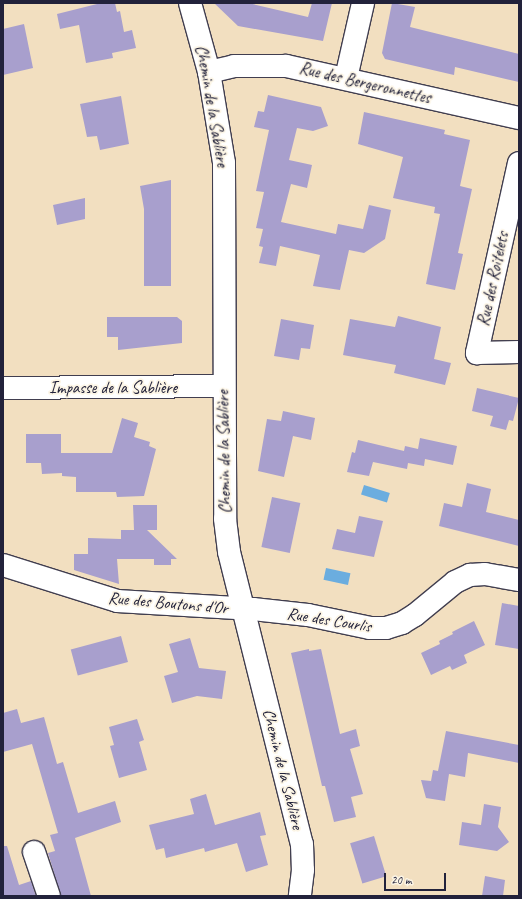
<!DOCTYPE html>
<meta charset="utf-8">
<style>
body{margin:0}
#map{position:relative;width:522px;height:899px;overflow:hidden;background:#f2dfc0;font-family:Caveat,sans-serif}
div>[style]{position:absolute}
[style*='--x']{left:calc(var(--x)*1px);top:calc(var(--y)*1px);width:calc(var(--w)*1px);rotate:calc(var(--a)*1deg)}
.water>*{inset:0;background:#6baddf;transform-origin:0 0}
.building>*{inset:0;background:#a89fcd;transform-origin:0 0}
.roads{filter:drop-shadow(1px 0 #413e4f) drop-shadow(-1px 0 #413e4f) drop-shadow(0 1px #413e4f) drop-shadow(0 -1px #413e4f)}
.street>*{height:22px;margin:-11px;padding:0 11px;transform-origin:11px;border-radius:11px;background:#fff}
span{translate:-50% -50%;white-space:nowrap;text-align:center;line-height:1.15;-webkit-text-stroke:3.5px #fcf5e5;paint-order:stroke}
.street-label{font-size:17px;color:#22223b}
.frame{position:absolute;inset:0;border:4px solid #22223b;pointer-events:none}
.scale{position:absolute;left:384px;top:873px;width:62px;height:18px;box-sizing:border-box;border:2px solid #22223b;border-top:0;padding-left:5px;font-size:12px;line-height:14px;white-space:nowrap;color:#22223b;-webkit-text-stroke:3px #fcf5e5;paint-order:stroke}
</style>
<div id="map">
<div class="water">
<i style="left:364px;top:485px;width:27px;height:10px;rotate:17deg"></i>
<i style="left:326px;top:568px;width:25px;height:12px;rotate:12deg"></i>
</div>
<div class="building">
<i style="clip-path:polygon(101px 3px,115px 3px,117px 12px,120px 11px,124px 32px,132px 30px,136px 48px,112px 53px,113px 58px,86px 63px,79px 25px,60px 29px,57px 14px)"></i>
<i style="clip-path:polygon(214px 3px,248px 3px,308px 17px,312px 3px,332px 3px,323px 41px,238px 26px)"></i>
<i style="clip-path:polygon(392px 3px,415px 7px,410px 27px,519px 54px,519px 82px,455px 67px,454px 75px,385px 59px,382px 53px)"></i>
<i style="clip-path:polygon(24px 24px,33px 68px,3px 75px,3px 29px)"></i>
<i style="clip-path:polygon(268px 95px,321px 107px,328px 126px,313px 131px,297px 128px,289px 160px,312px 165px,307px 188px,291px 184px,281px 222px,336px 234px,338px 224px,363px 229px,369px 205px,391px 210px,385px 239px,364px 253px,349px 250px,340px 290px,313px 286px,320px 255px,280px 246px,276px 266px,259px 263px,263px 247px,259px 246px,263px 229px,256px 228px,264px 192px,256px 191px,269px 130px,254px 127px,258px 111px,264px 112px)"></i>
<i style="clip-path:polygon(121px 96px,129px 144px,100px 150px,97px 136px,87px 137px,80px 104px)"></i>
<i style="clip-path:polygon(364px 112px,445px 130px,444px 134px,470px 140px,460px 186px,472px 189px,458px 253px,463px 254px,455px 290px,426px 284px,440px 214px,434px 213px,435px 207px,393px 198px,403px 157px,358px 144px)"></i>
<i style="clip-path:polygon(171px 180px,171px 286px,144px 286px,144px 209px,140px 186px)"></i>
<i style="clip-path:polygon(85px 198px,85px 219px,57px 225px,53px 205px)"></i>
<i style="clip-path:polygon(398px 316px,441px 327px,434px 359px,451px 363px,445px 385px,394px 373px,396px 365px,343px 355px,350px 319px,395px 327px)"></i>
<i style="clip-path:polygon(107px 317px,177px 317px,182px 321px,182px 343px,118px 350px,118px 337px,107px 337px)"></i>
<i style="clip-path:polygon(281px 319px,314px 325px,310px 349px,301px 348px,299px 360px,274px 356px)"></i>
<i style="clip-path:polygon(477px 388px,519px 398px,513px 421px,509px 420px,506px 430px,490px 426px,493px 416px,472px 411px)"></i>
<i style="clip-path:polygon(283px 411px,315px 418px,311px 440px,293px 436px,284px 477px,258px 471px,267px 419px,281px 421px)"></i>
<i style="clip-path:polygon(122px 418px,138px 423px,134px 437px,150px 442px,149px 446px,156px 449px,144px 496px,117px 497px,116px 492px,76px 492px,76px 477px,62px 476px,62px 473px,42px 474px,41px 463px,26px 463px,26px 434px,61px 434px,61px 453px,112px 453px)"></i>
<i style="clip-path:polygon(420px 438px,457px 446px,453px 465px,425px 459px,424px 466px,408px 463px,407px 469px,373px 462px,369px 476px,347px 472px,352px 452px,355px 453px,358px 440px,404px 451px,405px 446px,418px 449px)"></i>
<i style="clip-path:polygon(467px 483px,491px 489px,486px 512px,519px 520px,519px 546px,439px 526px,444px 503px,462px 507px)"></i>
<i style="left:272px;top:497px;width:29px;height:51px;rotate:12deg"></i>
<i style="clip-path:polygon(133px 505px,157px 505px,157px 530px,147px 530px,177px 559px,171px 559px,171px 565px,154px 565px,154px 559px,117px 559px,119px 584px,74px 570px,74px 554px,88px 554px,88px 538px,121px 539px,121px 530px,134px 530px)"></i>
<i style="clip-path:polygon(359px 516px,383px 521px,374px 557px,332px 549px,337px 529px,355px 533px)"></i>
<i style="clip-path:polygon(502px 603px,519px 606px,519px 649px,495px 645px)"></i>
<i style="clip-path:polygon(474px 621px,485px 645px,464px 655px,467px 663px,452px 670px,450px 666px,431px 675px,421px 653px,440px 644px,439px 641px,453px 634px,452px 632px)"></i>
<i style="left:121px;top:636px;width:27px;height:52px;rotate:75deg"></i>
<i style="clip-path:polygon(190px 638px,199px 668px,226px 671px,222px 699px,197px 696px,172px 703px,164px 676px,178px 672px,169px 644px)"></i>
<i style="clip-path:polygon(309px 649px,309px 651px,321px 649px,340px 734px,356px 729px,360px 746px,350px 749px,363px 794px,351px 797px,356px 817px,334px 822px,325px 786px,322px 786px,291px 653px)"></i>
<i style="clip-path:polygon(17px 709px,21px 723px,44px 717px,57px 764px,63px 762px,78px 813px,115px 801px,121px 822px,75px 838px,91px 896px,61px 896px,48px 853px,55px 851px,50px 835px,58px 833px,32px 744px,3px 752px,3px 713px)"></i>
<i style="clip-path:polygon(137px 719px,144px 740px,139px 742px,147px 770px,119px 778px,110px 746px,114px 745px,109px 727px)"></i>
<i style="clip-path:polygon(446px 731px,519px 745px,519px 763px,468px 753px,465px 777px,449px 774px,445px 801px,426px 798px,421px 780px,431px 781px,433px 770px,438px 771px)"></i>
<i style="clip-path:polygon(206px 794px,215px 825px,260px 812px,266px 835px,260px 836px,268px 865px,246px 872px,237px 843px,205px 852px,204px 848px,166px 858px,164px 848px,156px 850px,149px 825px,194px 814px,190px 799px)"></i>
<i style="clip-path:polygon(484px 804px,501px 807px,498px 827px,509px 842px,497px 851px,459px 845px,462px 822px,481px 825px)"></i>
<i style="left:374px;top:836px;width:42px;height:25px;rotate:73deg"></i>
<i style="clip-path:polygon(3px 846px,7px 846px,19px 885px,31px 881px,36px 896px,3px 896px)"></i>
<i style="clip-path:polygon(485px 876px,505px 880px,503px 896px,482px 896px)"></i>
</div>
<div class="roads">
<div class="street">
<i style="--x:190;--y:3;--w:72;--a:74.6"></i>
<i style="--x:209;--y:72;--w:92;--a:80.6"></i>
<i style="--x:224;--y:163;--w:356;--a:89.8"></i>
<i style="--x:225;--y:519;--w:33;--a:83"></i>
<i style="--x:229;--y:552;--w:301;--a:76"></i>
<i style="--x:302;--y:844;--w:26;--a:88"></i>
<i style="--x:303;--y:870;--w:26;--a:97"></i>
<i style="--x:209;--y:72;--w:26;--a:-13"></i>
<i style="--x:234;--y:66;--w:52;--a:0"></i>
<i style="--x:286;--y:66;--w:239;--a:12.6"></i>
<i style="--x:346;--y:78;--w:77;--a:-77.2"></i>
<i style="--x:519;--y:163;--w:195;--a:102.5"></i>
<i style="--x:477;--y:353;--w:42;--a:-1.4"></i>
<i style="--x:3;--y:388;--w:221;--a:-0.5"></i>
<i style="--x:3;--y:565;--w:120;--a:17.5"></i>
<i style="--x:117;--y:601;--w:136;--a:3.4"></i>
<i style="--x:253;--y:609;--w:55;--a:6.2"></i>
<i style="--x:308;--y:615;--w:63;--a:11.8"></i>
<i style="--x:370;--y:628;--w:16;--a:0"></i>
<i style="--x:386;--y:628;--w:17;--a:-17"></i>
<i style="--x:402;--y:623;--w:15;--a:-32"></i>
<i style="--x:415;--y:615;--w:52;--a:-39.5"></i>
<i style="--x:455;--y:582;--w:17;--a:-25"></i>
<i style="--x:470;--y:575;--w:15;--a:-4"></i>
<i style="--x:485;--y:574;--w:35;--a:10"></i>
<i style="--x:34;--y:852;--w:46;--a:71.2"></i>
</div>
</div>
<div class="street-label">
<span style="left:365px;top:83px;rotate:13deg">Rue des Bergeronnettes</span>
<span style="left:212px;top:106px;rotate:80deg">Chemin de la Sablière</span>
<span style="left:493px;top:279px;rotate:-78deg">Rue des Roitelets</span>
<span style="left:113px;top:388px">Impasse de la Sablière</span>
<span style="left:224px;top:452px;rotate:-91deg">Chemin de la Sablière</span>
<span style="left:168px;top:603px;rotate:5deg">Rue des Boutons d'Or</span>
<span style="left:329px;top:620px;rotate:9deg">Rue des Courlis</span>
<span style="left:283px;top:769px;rotate:76deg">Chemin de la Sablière</span>
</div>
<div class="frame"></div>
<div class="scale">20 m</div>
</div>
